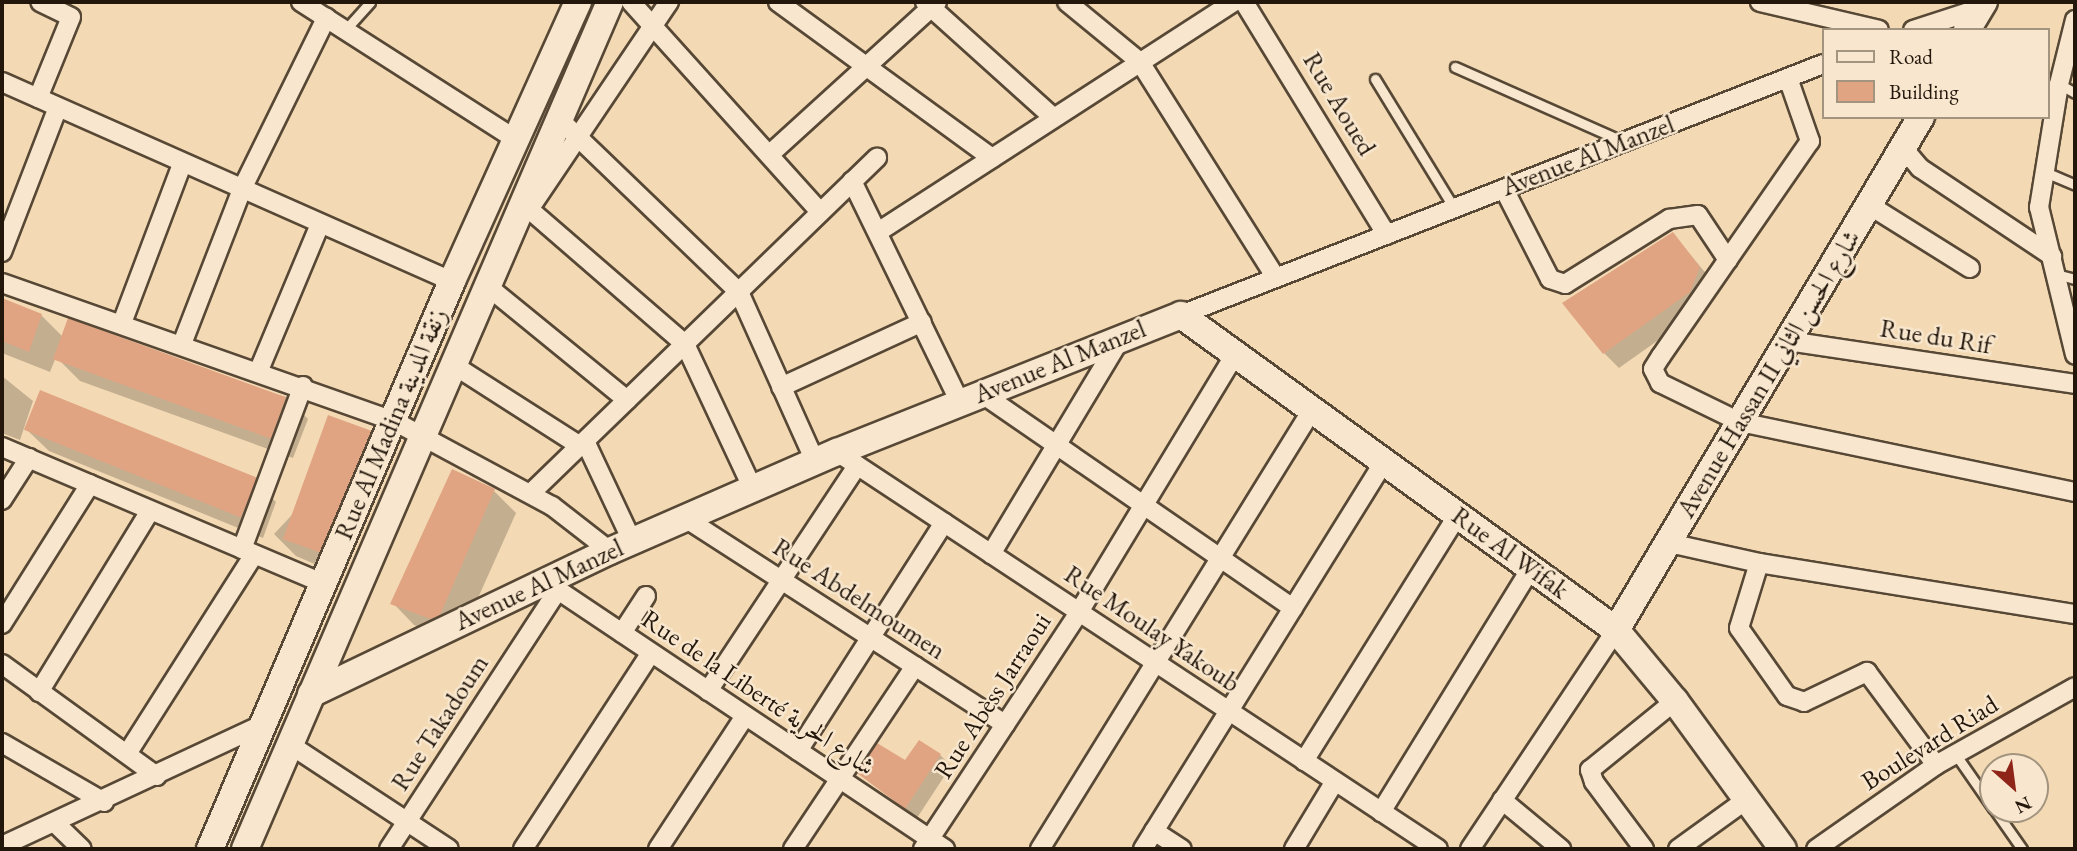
<!DOCTYPE html>
<meta charset="utf-8">
<style>
body{margin:0}
#map{position:relative;width:2077px;height:851px;overflow:hidden;background:#f4dab4;font-family:"EB Garamond",Amiri,serif}
div>[style]{position:absolute}
[style*='--x']{left:calc(var(--x)*1px);top:calc(var(--y)*1px);width:calc(var(--w)*1px);rotate:calc(var(--a)*1deg)}
.shadow>*{inset:0;background:#0003}
.building>*{inset:0;background:#e0a483;transform-origin:0 0}
.roads{filter:drop-shadow(2px 0 #574836) drop-shadow(-2px 0 #574836) drop-shadow(0 2px #574836) drop-shadow(0 -2px #574836)}
.lane>*{height:9px;margin:-4.5px;padding:0 4.5px;transform-origin:4.5px;border-radius:4.5px;background:#f8e7ce}
.street>*{height:18px;margin:-9px;padding:0 9px;transform-origin:9px;border-radius:9px;background:#f8e7ce}
.secondary>*{height:26px;margin:-13px;padding:0 13px;transform-origin:13px;border-radius:13px;background:#f8e7ce}
span{translate:-50% -50%;white-space:nowrap;text-align:center;line-height:1.15;-webkit-text-stroke:5px #f8e7ce;paint-order:stroke}
.street-label{font-size:26px;color:#23170c}
.frame{position:absolute;inset:0;border:4px solid #23170c;pointer-events:none}
.legend{position:absolute;left:1822px;top:28px;width:228px;height:91px;box-sizing:border-box;background:#f8e7ce;border:2px solid #a39480;margin:0;padding:9px 12px;list-style:none;font-size:21px;color:#23170c}
.legend li{display:flex;align-items:center;gap:14px;height:35px}
.legend b{width:35px;border:2px solid #a39480}
.north{position:absolute;left:1979px;top:753px;width:70px;height:70px;box-sizing:border-box;background:#f8e7ce;border:2px solid #a39480;border-radius:50%;rotate:152deg;font-size:19px;font-weight:700;line-height:28px;text-align:center;color:#23170c}
.north::after{content:'';display:block;margin:auto;width:24px;height:32px;background:#8f2418;clip-path:polygon(50% 0,100% 100%,50% 72%,0 100%)}
</style>
<div id="map">
<div class="shadow">
<i style="clip-path:polygon(1673px 234px,1714px 283px,1705px 307px,1619px 368px,1604px 353px)"></i>
<i style="clip-path:polygon(2px 300px,41px 315px,64px 338px,286px 397px,308px 419px,293px 458px,80px 381px,56px 357px,50px 372px,2px 353px)"></i>
<i style="clip-path:polygon(2px 376px,33px 401px,20px 440px,2px 433px)"></i>
<i style="clip-path:polygon(27px 430px,255px 480px,276px 502px,263px 538px,49px 451px)"></i>
<i style="clip-path:polygon(370px 432px,392px 454px,340px 575px,296px 556px,274px 534px)"></i>
<i style="clip-path:polygon(494px 491px,516px 513px,461px 636px,454px 640px,414px 625px,393px 603px)"></i>
<i style="clip-path:polygon(940px 755px,951px 766px,917px 818px,860px 773px)"></i>
</div>
<div class="building">
<i style="clip-path:polygon(1673px 232px,1700px 267px,1690px 292px,1603px 354px,1562px 303px)"></i>
<i style="clip-path:polygon(2px 298px,42px 314px,29px 352px,2px 341px)"></i>
<i style="left:68px;top:318px;width:232px;height:44px;rotate:20deg"></i>
<i style="left:40px;top:390px;width:234px;height:43px;rotate:22deg"></i>
<i style="left:328px;top:415px;width:46px;height:132px;rotate:20deg"></i>
<i style="clip-path:polygon(452px 469px,495px 489px,440px 615px,431px 619px,390px 604px)"></i>
<i style="clip-path:polygon(919px 740px,941px 754px,905px 809px,857px 773px,877px 743px,905px 760px)"></i>
</div>
<div class="roads">
<div class="lane">
<i style="--x:346;--y:29;--w:36;--a:-48"></i>
<i style="--x:1455;--y:67;--w:183;--a:23.9"></i>
<i style="--x:1375;--y:79;--w:151;--a:58.5"></i>
<i style="--x:2059;--y:84;--w:18;--a:29"></i>
<i style="--x:2045;--y:172;--w:33;--a:23"></i>
<i style="--x:2056;--y:274;--w:20;--a:15"></i>
<i style="--x:1956;--y:755;--w:65;--a:55.1"></i>
<i style="--x:1994;--y:809;--w:49;--a:55"></i>
</div>
<div class="street">
<i style="--x:301;--y:2;--w:253;--a:32.6"></i>
<i style="--x:631;--y:2;--w:283;--a:48"></i>
<i style="--x:778;--y:2;--w:265;--a:36.1"></i>
<i style="--x:925;--y:2;--w:173;--a:42"></i>
<i style="--x:1067;--y:2;--w:94;--a:39.4"></i>
<i style="--x:1140;--y:62;--w:255;--a:57.8"></i>
<i style="--x:1244;--y:2;--w:273;--a:58.5"></i>
<i style="--x:1760;--y:2;--w:122;--a:13.2"></i>
<i style="--x:2075;--y:20;--w:66;--a:104"></i>
<i style="--x:2059;--y:84;--w:125;--a:99.2"></i>
<i style="--x:2039;--y:207;--w:152;--a:76.3"></i>
<i style="--x:1913;--y:30;--w:68;--a:-17.9"></i>
<i style="--x:1788;--y:78;--w:67;--a:70.8"></i>
<i style="--x:1810;--y:141;--w:262;--a:124.7"></i>
<i style="--x:1661;--y:356;--w:15;--a:122"></i>
<i style="--x:1653;--y:369;--w:16;--a:63"></i>
<i style="--x:1660;--y:383;--w:89;--a:26"></i>
<i style="--x:1740;--y:422;--w:342;--a:11.8"></i>
<i style="--x:2;--y:82;--w:492;--a:23.9"></i>
<i style="--x:38;--y:98;--w:87;--a:-67.8"></i>
<i style="--x:71;--y:17;--w:34;--a:-154"></i>
<i style="--x:559;--y:119;--w:250;--a:43.9"></i>
<i style="--x:739;--y:292;--w:185;--a:65.8"></i>
<i style="--x:1904;--y:149;--w:25;--a:50"></i>
<i style="--x:1920;--y:168;--w:159;--a:33.7"></i>
<i style="--x:769;--y:155;--w:227;--a:-42.3"></i>
<i style="--x:852;--y:181;--w:246;--a:64"></i>
<i style="--x:1504;--y:189;--w:101;--a:62.9"></i>
<i style="--x:1550;--y:279;--w:16;--a:18"></i>
<i style="--x:1565;--y:284;--w:123;--a:-32"></i>
<i style="--x:1669;--y:219;--w:29;--a:-8"></i>
<i style="--x:1698;--y:215;--w:54;--a:56.3"></i>
<i style="--x:522;--y:203;--w:216;--a:40.9"></i>
<i style="--x:685;--y:344;--w:160;--a:64.9"></i>
<i style="--x:1869;--y:205;--w:119;--a:32"></i>
<i style="--x:530;--y:208;--w:249;--a:-56"></i>
<i style="--x:878;--y:232;--w:423;--a:-32.9"></i>
<i style="--x:2;--y:252;--w:155;--a:-68.9"></i>
<i style="--x:2;--y:283;--w:416;--a:19.4"></i>
<i style="--x:394;--y:421;--w:179;--a:28.3"></i>
<i style="--x:552;--y:506;--w:73;--a:37.8"></i>
<i style="--x:486;--y:285;--w:182;--a:39.2"></i>
<i style="--x:1181;--y:315;--w:689;--a:-21.35"></i>
<i style="--x:122;--y:323;--w:170;--a:-69.3"></i>
<i style="--x:1788;--y:341;--w:290;--a:8.5"></i>
<i style="--x:182;--y:344;--w:166;--a:-68.8"></i>
<i style="--x:242;--y:189;--w:191;--a:-63.8"></i>
<i style="--x:452;--y:364;--w:152;--a:32.6"></i>
<i style="--x:259;--y:370;--w:158;--a:-67.3"></i>
<i style="--x:781;--y:387;--w:155;--a:-24.7"></i>
<i style="--x:981;--y:393;--w:379;--a:34.6"></i>
<i style="--x:585;--y:441;--w:110;--a:64.8"></i>
<i style="--x:2;--y:447;--w:348;--a:23"></i>
<i style="--x:837;--y:452;--w:720;--a:33.45"></i>
<i style="--x:531;--y:493;--w:482;--a:-44.1"></i>
<i style="--x:2;--y:500;--w:50;--a:-57.3"></i>
<i style="--x:685;--y:518;--w:381;--a:32.8"></i>
<i style="--x:1669;--y:543;--w:92;--a:12.5"></i>
<i style="--x:1759;--y:563;--w:320;--a:9.2"></i>
<i style="--x:242;--y:549;--w:174;--a:-69.5"></i>
<i style="--x:991;--y:554;--w:252;--a:-59"></i>
<i style="--x:1759;--y:563;--w:68;--a:107.1"></i>
<i style="--x:1739;--y:628;--w:83;--a:54.8"></i>
<i style="--x:1787;--y:696;--w:18;--a:19"></i>
<i style="--x:1804;--y:702;--w:70;--a:-25.5"></i>
<i style="--x:1867;--y:672;--w:116;--a:53.4"></i>
<i style="--x:543;--y:580;--w:484;--a:33.8"></i>
<i style="--x:2;--y:624;--w:165;--a:-57.8"></i>
<i style="--x:622;--y:633;--w:44;--a:-57"></i>
<i style="--x:2;--y:664;--w:191;--a:35.9"></i>
<i style="--x:708;--y:691;--w:270;--a:-56.5"></i>
<i style="--x:39;--y:692;--w:212;--a:-58.5"></i>
<i style="--x:2;--y:743;--w:118;--a:30"></i>
<i style="--x:289;--y:744;--w:191;--a:33.3"></i>
<i style="--x:798;--y:751;--w:271;--a:-57.4"></i>
<i style="--x:127;--y:754;--w:236;--a:-57.5"></i>
<i style="--x:1304;--y:761;--w:290;--a:-58"></i>
<i style="--x:1502;--y:800;--w:77;--a:39.7"></i>
<i style="--x:1381;--y:812;--w:286;--a:-58.4"></i>
<i style="--x:55;--y:823;--w:37;--a:44"></i>
<i style="--x:1154;--y:831;--w:33;--a:33"></i>
<i style="--x:2;--y:846;--w:284;--a:-25"></i>
<i style="--x:389;--y:849;--w:309;--a:-56.9"></i>
<i style="--x:523;--y:849;--w:234;--a:-56.9"></i>
<i style="--x:658;--y:849;--w:159;--a:-56.8"></i>
<i style="--x:793;--y:849;--w:220;--a:-56.3"></i>
<i style="--x:923;--y:849;--w:284;--a:-56.6"></i>
<i style="--x:1079;--y:612;--w:301;--a:-58.8"></i>
<i style="--x:1040;--y:849;--w:516;--a:-58.22"></i>
<i style="--x:1143;--y:849;--w:456;--a:-58.1"></i>
<i style="--x:1294;--y:849;--w:79;--a:-58.9"></i>
<i style="--x:1470;--y:849;--w:263;--a:-56.3"></i>
<i style="--x:1644;--y:849;--w:84;--a:-126.7"></i>
<i style="--x:1594;--y:782;--w:13;--a:-108"></i>
<i style="--x:1590;--y:770;--w:109;--a:-39.1"></i>
<i style="--x:1678;--y:849;--w:84;--a:-35.8"></i>
<i style="--x:1816;--y:849;--w:146;--a:-35"></i>
<i style="--x:1936;--y:765;--w:159;--a:-29.3"></i>
</div>
<div class="secondary">
<i style="--x:1967;--y:30;--w:33;--a:-59"></i>
<i style="--x:1616;--y:630;--w:597;--a:-59.27"></i>
<i style="--x:311;--y:694;--w:331;--a:-25.6"></i>
<i style="--x:610;--y:551;--w:248;--a:-23.6"></i>
<i style="--x:837;--y:452;--w:370;--a:-21.7"></i>
<i style="--x:1181;--y:315;--w:537;--a:35.91"></i>
<i style="--x:1616;--y:630;--w:92;--a:50.3"></i>
<i style="--x:1675;--y:701;--w:183;--a:53.9"></i>
<i style="--x:210;--y:849;--w:617;--a:-66.92"></i>
<i style="--x:452;--y:281;--w:306;--a:-65.7"></i>
<i style="--x:245;--y:849;--w:922;--a:-66.69"></i>
</div>
</div>
<div class="street-label">
<span style="left:1339px;top:104px;rotate:59deg">Rue Aoued</span>
<span style="left:1588px;top:156px;rotate:-21deg">Avenue Al Manzel</span>
<span style="left:1936px;top:337px;rotate:9deg">Rue du Rif</span>
<span style="left:1060px;top:362px;rotate:-22deg">Avenue Al Manzel</span>
<span style="left:1769px;top:374px;rotate:-59deg">Avenue Hassan II شارع الحسن الثاني</span>
<span style="left:391px;top:424px;rotate:-67deg">Rue Al Madina زنقة المدينة</span>
<span style="left:1510px;top:553px;rotate:36deg">Rue Al Wifak</span>
<span style="left:539px;top:585px;rotate:-25deg">Avenue Al Manzel</span>
<span style="left:859px;top:599px;rotate:33deg">Rue Abdelmoumen</span>
<span style="left:1152px;top:629px;rotate:34deg">Rue Moulay Yakoub</span>
<span style="left:758px;top:693px;rotate:34deg">Rue de la Liberté شارع الحرية</span>
<span style="left:993px;top:696px;rotate:-57deg">Rue Abèss Jarraoui</span>
<span style="left:440px;top:723px;rotate:-57deg">Rue Takadoum</span>
<span style="left:1930px;top:743px;rotate:-32deg">Boulevard Riad</span>
</div>
<div class="frame"></div>
<ul class="legend">
<li><b style="height:9px;background:#f8e7ce"></b>Road</li>
<li><b style="height:19px;background:#e0a483"></b>Building</li>
</ul>
<div class="north">N</div>
</div>
